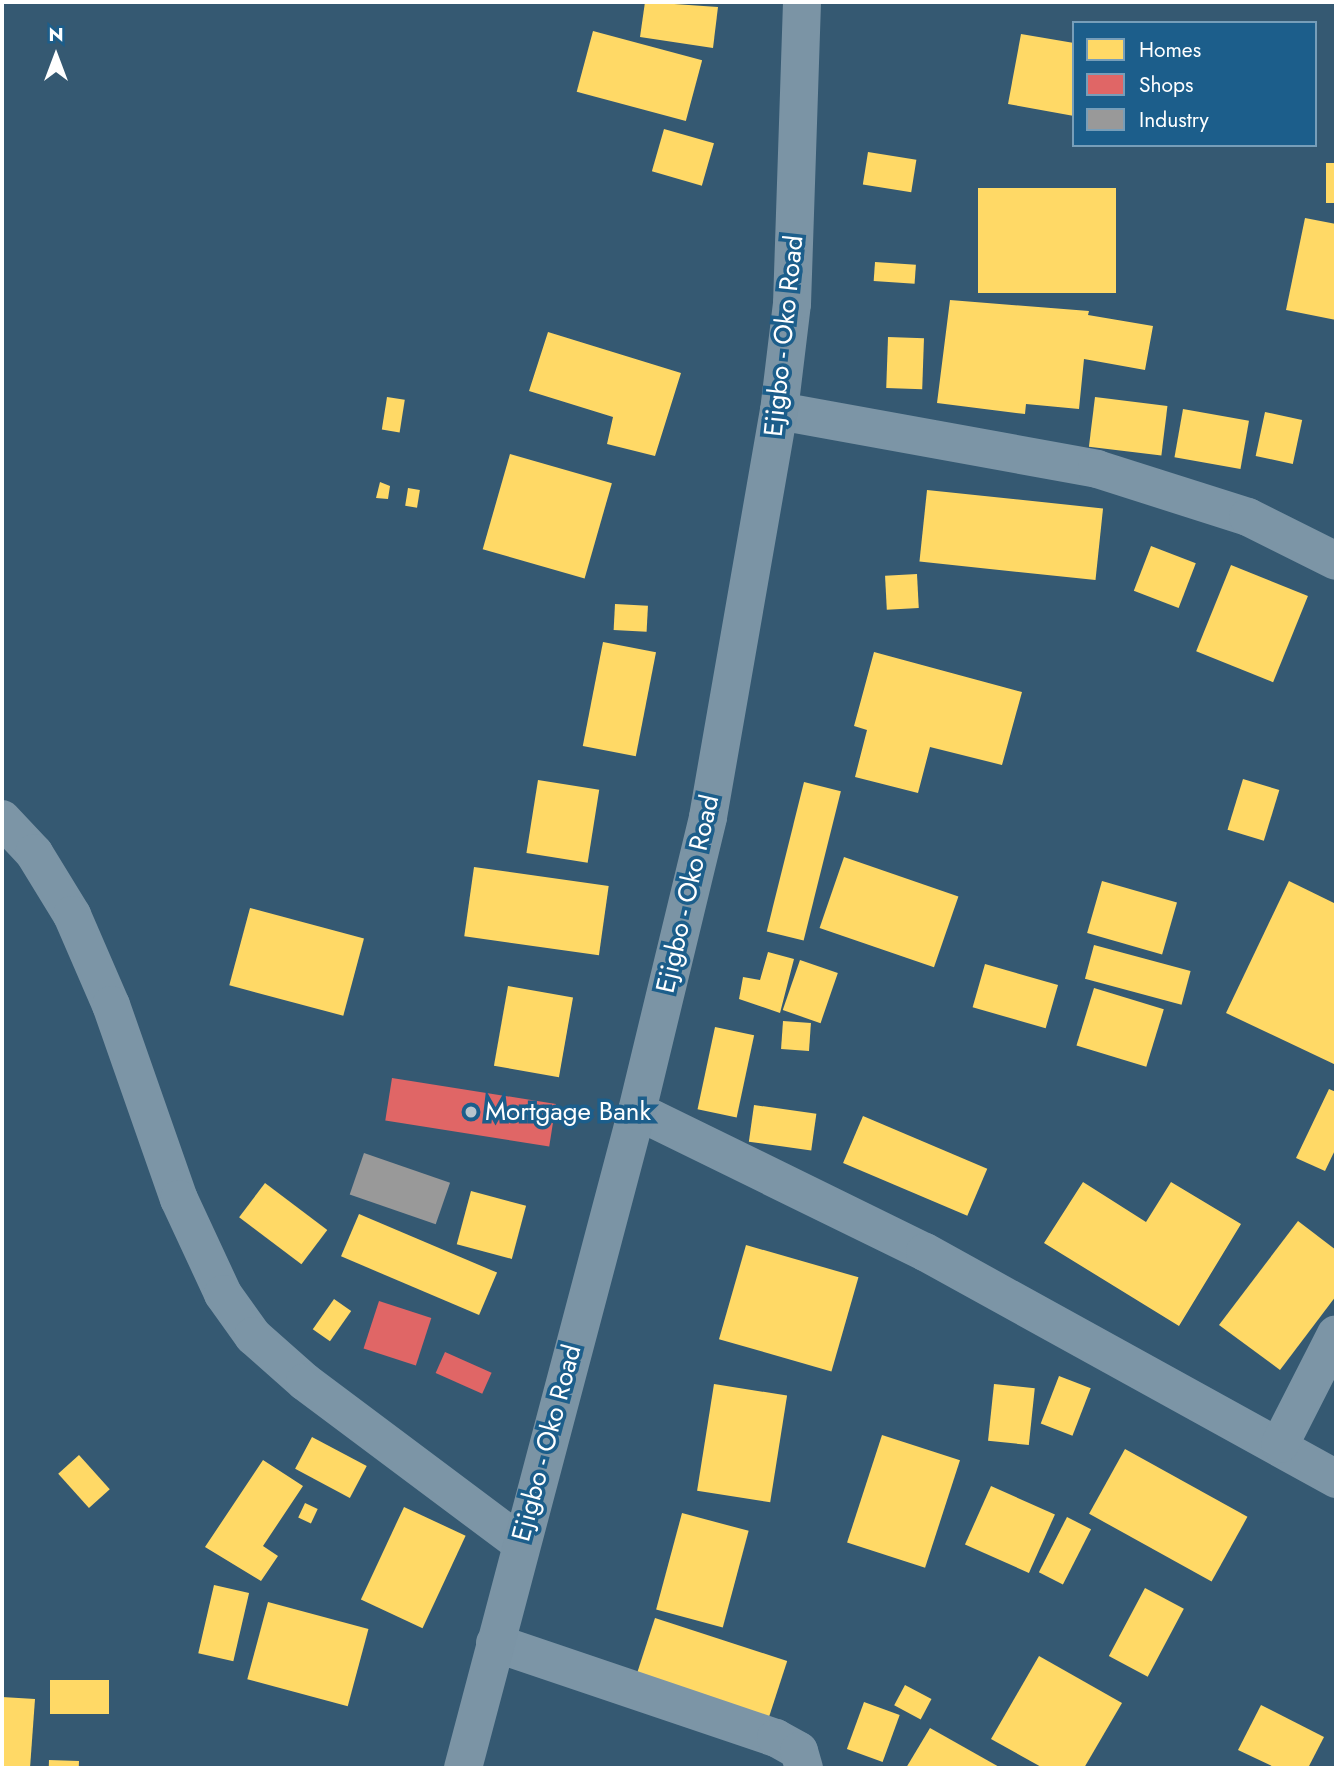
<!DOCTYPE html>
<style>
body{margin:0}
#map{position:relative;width:1338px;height:1770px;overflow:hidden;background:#355972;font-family:Jost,sans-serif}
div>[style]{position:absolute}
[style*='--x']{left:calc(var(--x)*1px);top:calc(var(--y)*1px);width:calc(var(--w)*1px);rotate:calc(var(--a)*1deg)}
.homes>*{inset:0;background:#ffd966;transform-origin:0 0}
.shops>*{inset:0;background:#e06666;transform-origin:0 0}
.industry>*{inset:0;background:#999;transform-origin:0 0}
.minor>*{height:38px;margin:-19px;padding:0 19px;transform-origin:19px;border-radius:19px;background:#7c95a6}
.primary>*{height:38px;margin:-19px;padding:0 19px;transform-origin:19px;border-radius:19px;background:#7b94a5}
.dots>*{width:19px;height:19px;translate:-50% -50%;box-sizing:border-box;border:4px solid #1c5e8b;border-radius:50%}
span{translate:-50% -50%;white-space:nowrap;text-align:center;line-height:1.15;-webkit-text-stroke:7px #1c5e8b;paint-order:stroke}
.street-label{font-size:26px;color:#fff}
.poi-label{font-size:26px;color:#fff}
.left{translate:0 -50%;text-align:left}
.frame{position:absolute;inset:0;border:4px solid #fff;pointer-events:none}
.legend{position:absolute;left:1072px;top:21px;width:245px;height:126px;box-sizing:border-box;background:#1c5e8b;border:2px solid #779eb9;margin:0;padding:9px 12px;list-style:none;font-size:21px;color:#fff}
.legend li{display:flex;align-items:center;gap:14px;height:35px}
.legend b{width:35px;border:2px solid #779eb9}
.north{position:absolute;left:21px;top:21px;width:70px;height:70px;-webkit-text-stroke:5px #1c5e8b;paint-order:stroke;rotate:0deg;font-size:19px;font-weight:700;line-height:28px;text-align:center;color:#fff}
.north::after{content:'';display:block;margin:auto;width:24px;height:32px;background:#fff;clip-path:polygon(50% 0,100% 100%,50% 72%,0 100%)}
</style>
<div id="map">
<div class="homes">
<i style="clip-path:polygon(645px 2px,718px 7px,713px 48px,640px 37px)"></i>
<i style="left:593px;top:31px;width:113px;height:63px;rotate:15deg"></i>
<i style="clip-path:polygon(1021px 34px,1074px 43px,1074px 116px,1008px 104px)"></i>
<i style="left:664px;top:129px;width:52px;height:44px;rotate:16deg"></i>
<i style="left:868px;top:152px;width:49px;height:33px;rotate:9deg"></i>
<i style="left:1326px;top:163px;width:10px;height:40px"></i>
<i style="left:978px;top:188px;width:138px;height:105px"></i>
<i style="clip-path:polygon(1305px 218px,1336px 224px,1336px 320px,1286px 310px)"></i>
<i style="left:875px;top:262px;width:41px;height:19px;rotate:4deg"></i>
<i style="clip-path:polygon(950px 300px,1089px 311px,1088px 315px,1153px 326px,1145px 370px,1084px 359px,1079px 409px,1026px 404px,1025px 414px,937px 403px)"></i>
<i style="clip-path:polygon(548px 332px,681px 373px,655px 456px,607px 444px,613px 417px,529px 391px)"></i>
<i style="left:888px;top:337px;width:36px;height:51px;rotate:2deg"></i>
<i style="left:387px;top:397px;width:18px;height:33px;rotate:9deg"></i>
<i style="left:1095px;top:397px;width:73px;height:50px;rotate:7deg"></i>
<i style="left:1183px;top:409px;width:67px;height:49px;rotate:10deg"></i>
<i style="left:1265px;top:412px;width:38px;height:45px;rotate:12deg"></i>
<i style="left:510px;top:454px;width:106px;height:99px;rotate:16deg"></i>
<i style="clip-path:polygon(380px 482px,390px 486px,388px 499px,376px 498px)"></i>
<i style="left:408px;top:488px;width:12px;height:18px;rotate:9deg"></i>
<i style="left:927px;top:490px;width:177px;height:72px;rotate:6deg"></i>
<i style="left:1151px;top:546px;width:48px;height:48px;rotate:21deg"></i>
<i style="left:1231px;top:565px;width:83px;height:93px;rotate:22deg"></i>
<i style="left:917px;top:574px;width:34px;height:32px;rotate:87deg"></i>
<i style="left:615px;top:604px;width:33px;height:26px;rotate:3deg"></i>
<i style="left:603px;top:642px;width:54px;height:106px;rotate:11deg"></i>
<i style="clip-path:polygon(874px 652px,1022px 692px,1002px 765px,930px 747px,918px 793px,855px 777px,867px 730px,854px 726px)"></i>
<i style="left:1243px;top:779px;width:38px;height:53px;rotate:17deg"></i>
<i style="left:538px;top:780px;width:62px;height:74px;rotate:9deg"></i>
<i style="left:804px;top:782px;width:38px;height:154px;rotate:14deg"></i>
<i style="left:844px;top:857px;width:121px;height:75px;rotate:19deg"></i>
<i style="left:474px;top:867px;width:136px;height:70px;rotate:8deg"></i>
<i style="left:1102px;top:881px;width:78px;height:54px;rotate:16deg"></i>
<i style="clip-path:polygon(1289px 881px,1336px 904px,1336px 1065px,1226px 1013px)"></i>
<i style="left:250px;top:908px;width:118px;height:80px;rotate:15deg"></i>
<i style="left:1094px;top:945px;width:100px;height:35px;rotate:15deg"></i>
<i style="clip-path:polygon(768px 952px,794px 959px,780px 1013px,739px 999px,743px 977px,760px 980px)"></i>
<i style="left:800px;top:960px;width:40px;height:53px;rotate:19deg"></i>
<i style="left:985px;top:964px;width:76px;height:45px;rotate:16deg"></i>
<i style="left:508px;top:986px;width:66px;height:81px;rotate:10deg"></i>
<i style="left:1094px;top:988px;width:73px;height:60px;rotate:17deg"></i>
<i style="left:783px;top:1021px;width:28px;height:28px;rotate:4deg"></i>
<i style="left:715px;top:1027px;width:40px;height:84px;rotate:12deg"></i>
<i style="clip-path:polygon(1329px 1089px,1336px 1092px,1336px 1148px,1325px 1171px,1296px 1158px)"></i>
<i style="left:754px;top:1105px;width:63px;height:37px;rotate:8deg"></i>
<i style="left:863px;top:1116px;width:135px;height:51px;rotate:23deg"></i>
<i style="clip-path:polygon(1083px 1182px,1146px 1222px,1171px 1182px,1241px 1224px,1179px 1326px,1044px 1243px)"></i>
<i style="left:265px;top:1183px;width:78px;height:43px;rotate:37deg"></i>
<i style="left:471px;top:1191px;width:57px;height:55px;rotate:15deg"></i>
<i style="left:359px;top:1214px;width:150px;height:46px;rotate:23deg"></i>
<i style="clip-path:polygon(1298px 1221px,1336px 1250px,1336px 1296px,1280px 1370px,1219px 1325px)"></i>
<i style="left:746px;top:1245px;width:117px;height:98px;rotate:16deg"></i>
<i style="left:334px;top:1299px;width:21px;height:37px;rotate:35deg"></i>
<i style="left:1059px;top:1376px;width:34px;height:51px;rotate:21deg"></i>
<i style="left:714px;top:1384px;width:74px;height:108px;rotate:9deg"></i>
<i style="left:994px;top:1384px;width:41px;height:57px;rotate:6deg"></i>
<i style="left:882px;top:1435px;width:82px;height:113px;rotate:18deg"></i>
<i style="left:312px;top:1437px;width:62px;height:36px;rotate:28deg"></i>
<i style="left:1125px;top:1449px;width:140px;height:74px;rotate:29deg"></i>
<i style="left:79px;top:1455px;width:46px;height:28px;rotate:48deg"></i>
<i style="clip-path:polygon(263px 1460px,303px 1486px,263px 1546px,278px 1556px,261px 1581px,205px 1547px)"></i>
<i style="left:991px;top:1486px;width:70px;height:64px;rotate:24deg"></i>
<i style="left:305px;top:1503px;width:14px;height:16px;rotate:25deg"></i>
<i style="left:404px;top:1507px;width:68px;height:102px;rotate:25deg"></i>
<i style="left:682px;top:1513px;width:69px;height:100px;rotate:15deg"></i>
<i style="left:1067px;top:1517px;width:27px;height:62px;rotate:27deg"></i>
<i style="left:214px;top:1585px;width:36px;height:70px;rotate:13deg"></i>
<i style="left:1145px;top:1588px;width:44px;height:77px;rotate:28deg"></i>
<i style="left:268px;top:1602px;width:104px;height:80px;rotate:15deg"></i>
<i style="left:655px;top:1618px;width:139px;height:66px;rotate:18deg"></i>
<i style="clip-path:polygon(1039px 1656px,1122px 1703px,1084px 1768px,1043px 1768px,991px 1739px)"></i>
<i style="left:50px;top:1680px;width:59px;height:34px"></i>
<i style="left:905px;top:1685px;width:30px;height:23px;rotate:28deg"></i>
<i style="clip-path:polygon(2px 1697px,35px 1699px,30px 1768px,2px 1768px)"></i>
<i style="left:864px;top:1702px;width:38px;height:50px;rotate:20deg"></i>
<i style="clip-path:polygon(1261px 1705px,1324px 1737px,1308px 1768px,1276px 1768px,1238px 1750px)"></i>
<i style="clip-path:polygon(930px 1728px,1001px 1768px,906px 1768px)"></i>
<i style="left:49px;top:1760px;width:30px;height:8px;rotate:2deg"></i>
</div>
<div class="shops">
<i style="left:392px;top:1078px;width:166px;height:43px;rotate:9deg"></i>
<i style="left:379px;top:1301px;width:55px;height:50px;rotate:18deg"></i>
<i style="left:445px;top:1352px;width:51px;height:23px;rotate:24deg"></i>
</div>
<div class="industry">
<i style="left:364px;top:1153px;width:91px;height:44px;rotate:19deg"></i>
</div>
<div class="minor">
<i style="--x:779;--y:411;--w:323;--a:10.3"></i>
<i style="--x:1097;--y:469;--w:158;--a:17.6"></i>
<i style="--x:1248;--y:517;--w:98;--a:26.6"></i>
<i style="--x:2;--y:819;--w:47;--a:46.7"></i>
<i style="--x:34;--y:853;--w:73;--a:58.5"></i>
<i style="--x:72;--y:915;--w:98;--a:66.6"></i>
<i style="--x:111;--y:1005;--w:206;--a:70.7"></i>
<i style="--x:179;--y:1199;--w:105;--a:65.1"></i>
<i style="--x:223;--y:1294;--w:52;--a:54.5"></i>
<i style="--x:253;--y:1336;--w:69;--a:41.5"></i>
<i style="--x:305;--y:1382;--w:269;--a:36.8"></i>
<i style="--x:637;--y:1111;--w:321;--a:26.1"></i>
<i style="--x:925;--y:1252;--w:470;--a:28.9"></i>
<i style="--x:1280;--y:1444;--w:123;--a:-63"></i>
<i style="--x:495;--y:1643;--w:297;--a:18.7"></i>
<i style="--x:776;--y:1738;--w:26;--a:29"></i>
<i style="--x:799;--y:1751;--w:18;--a:74"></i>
</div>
<div class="primary">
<i style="--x:463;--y:1768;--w:680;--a:-75.17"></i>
<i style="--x:637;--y:1111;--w:302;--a:-76.4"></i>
<i style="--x:708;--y:817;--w:412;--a:-80.1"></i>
<i style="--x:779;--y:411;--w:108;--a:-83.1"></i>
<i style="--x:792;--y:304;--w:302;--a:-88.1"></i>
</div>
<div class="dots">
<i style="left:471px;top:1112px;background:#b8c5ce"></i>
</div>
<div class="street-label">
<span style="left:784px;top:336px;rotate:-84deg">Ejigbo - Oko Road</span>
<span style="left:688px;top:894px;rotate:-77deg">Ejigbo - Oko Road</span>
<span style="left:547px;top:1443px;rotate:-75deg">Ejigbo - Oko Road</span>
</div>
<div class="poi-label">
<span class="left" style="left:485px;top:1112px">Mortgage Bank</span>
</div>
<div class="frame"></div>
<ul class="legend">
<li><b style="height:19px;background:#ffd966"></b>Homes</li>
<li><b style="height:19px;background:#e06666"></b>Shops</li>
<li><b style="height:19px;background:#999"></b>Industry</li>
</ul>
<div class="north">N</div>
</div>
